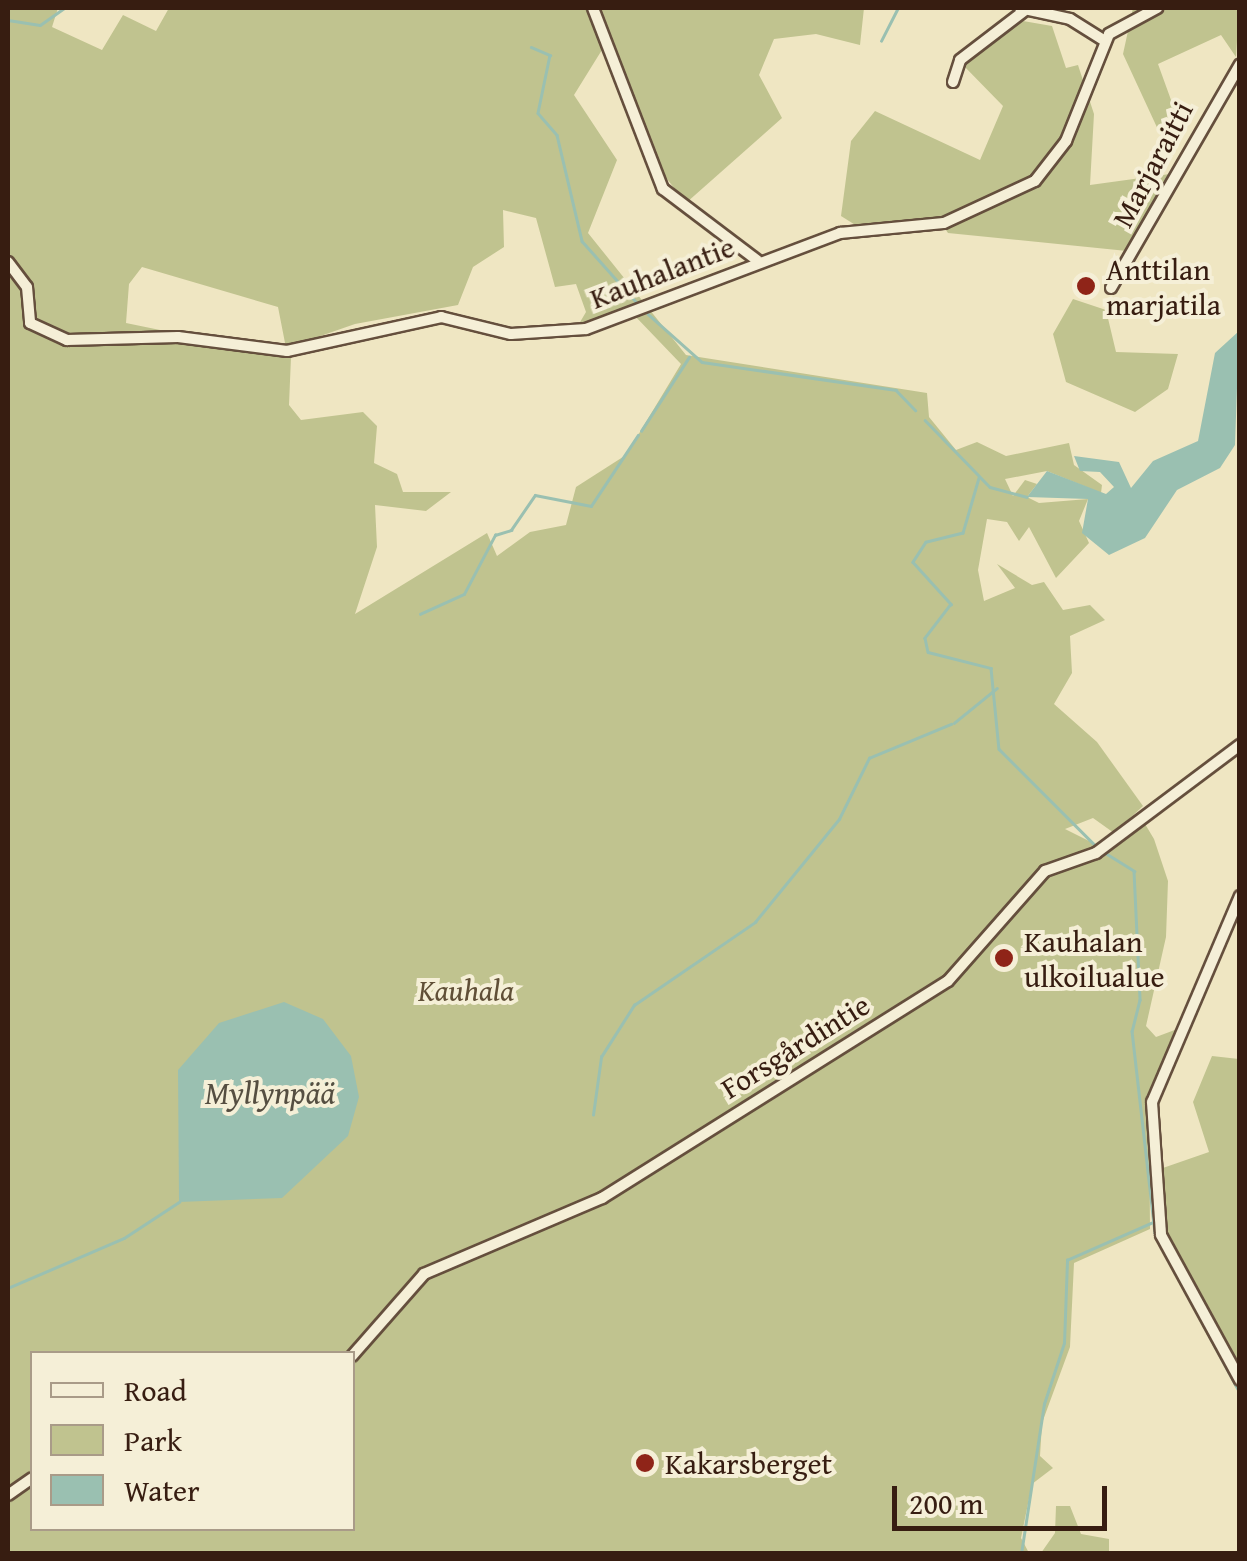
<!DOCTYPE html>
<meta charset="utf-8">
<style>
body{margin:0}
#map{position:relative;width:1247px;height:1561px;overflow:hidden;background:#efe6c2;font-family:"Gentium Book Plus",serif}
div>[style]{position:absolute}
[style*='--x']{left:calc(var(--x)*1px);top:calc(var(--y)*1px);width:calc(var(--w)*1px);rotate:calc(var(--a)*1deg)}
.green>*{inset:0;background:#c0c38f}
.water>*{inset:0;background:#9ac0b1}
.stream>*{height:2.5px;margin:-1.25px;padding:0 1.25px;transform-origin:1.25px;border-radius:1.25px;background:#9ac0b1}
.roads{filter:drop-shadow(2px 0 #654f3d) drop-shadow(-2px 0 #654f3d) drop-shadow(0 2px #654f3d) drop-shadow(0 -2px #654f3d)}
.minor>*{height:10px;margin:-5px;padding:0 5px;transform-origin:5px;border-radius:5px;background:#f5efd7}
.dots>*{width:28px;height:28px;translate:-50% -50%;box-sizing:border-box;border:5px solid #f5efd7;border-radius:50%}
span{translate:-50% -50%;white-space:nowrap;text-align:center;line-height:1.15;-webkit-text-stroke:8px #f5efd7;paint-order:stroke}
.street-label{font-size:30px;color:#371d11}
.poi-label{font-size:30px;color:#371d11}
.left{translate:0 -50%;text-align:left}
.park-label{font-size:30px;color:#604f37;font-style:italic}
.water-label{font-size:32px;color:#554e41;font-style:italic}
.frame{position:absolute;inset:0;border:10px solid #371d11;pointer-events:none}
.legend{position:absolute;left:30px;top:1351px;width:325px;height:180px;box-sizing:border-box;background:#f5efd7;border:2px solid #a99b88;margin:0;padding:12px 18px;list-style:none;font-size:30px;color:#371d11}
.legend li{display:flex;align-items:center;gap:20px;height:50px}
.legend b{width:50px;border:2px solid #a99b88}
.scale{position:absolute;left:892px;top:1486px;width:215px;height:45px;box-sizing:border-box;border:5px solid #371d11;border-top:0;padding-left:12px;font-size:30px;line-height:35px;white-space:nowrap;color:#371d11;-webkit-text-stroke:8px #f5efd7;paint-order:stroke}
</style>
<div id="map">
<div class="green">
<i style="clip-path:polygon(evenodd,8px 8px,58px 8px,52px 27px,102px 50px,123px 15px,156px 31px,169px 8px,864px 8px,860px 45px,816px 34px,774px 39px,759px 75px,782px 118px,686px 203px,637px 141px,605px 45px,574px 95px,617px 160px,588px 233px,686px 355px,927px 393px,929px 417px,956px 450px,977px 442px,1006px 456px,1069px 443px,1074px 465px,1102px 485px,1101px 493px,1047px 471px,1005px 479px,1013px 496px,1025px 480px,1037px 484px,1027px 497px,1039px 503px,1088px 499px,1079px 521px,1089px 543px,1056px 578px,1029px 527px,1019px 541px,1007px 522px,987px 519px,978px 570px,984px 601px,1015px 588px,997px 564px,1032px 585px,1044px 582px,1063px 610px,1090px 605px,1105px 620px,1070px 636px,1072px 673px,1054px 704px,1097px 742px,1143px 806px,1114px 833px,1093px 818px,1065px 829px,1103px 848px,1139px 814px,1154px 839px,1168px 881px,1166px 937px,1146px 1026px,1156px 1037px,1180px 1028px,1149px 1103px,1150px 1229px,1074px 1263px,1070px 1347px,1042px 1423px,1040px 1456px,1053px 1468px,1032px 1484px,1021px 1538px,1029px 1553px,8px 1553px,8px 265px,25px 288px,28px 324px,36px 333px,51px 332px,31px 321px,29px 286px,8px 259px,8px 8px,503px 210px,536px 218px,555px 287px,576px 284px,586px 312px,576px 329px,634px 315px,681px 364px,626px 455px,576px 487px,566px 525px,530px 532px,497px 556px,487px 533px,355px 614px,377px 547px,375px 505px,426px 511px,451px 492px,403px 492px,397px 474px,374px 463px,377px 426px,363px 412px,301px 420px,289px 405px,291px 357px,126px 323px,129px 284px,142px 267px,278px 307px,286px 348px,355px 324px,458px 305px,473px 267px,504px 247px,503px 210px,8px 8px,32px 1354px,352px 1354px,352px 1528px,32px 1528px,32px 1354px)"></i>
<i style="clip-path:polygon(1133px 8px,1239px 8px,1236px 57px,1221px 35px,1158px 64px,1179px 122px,1167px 149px,1123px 54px)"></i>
<i style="clip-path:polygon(1023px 21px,1052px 26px,1066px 68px,1078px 65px,1094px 114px,1090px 185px,1170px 174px,1127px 251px,948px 233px,938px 218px,857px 226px,841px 216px,851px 141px,875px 111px,980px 160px,1003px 106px,962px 64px)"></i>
<i style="clip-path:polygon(1073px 299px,1106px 310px,1116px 352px,1178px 354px,1168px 389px,1135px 412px,1066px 382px,1053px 334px)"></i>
<i style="clip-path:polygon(1212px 1056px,1239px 1059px,1239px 1380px,1161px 1235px,1160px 1169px,1209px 1152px,1193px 1102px)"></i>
<i style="clip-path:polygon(1056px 1506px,1070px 1506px,1081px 1534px,1109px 1539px,1109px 1553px,1041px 1553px,1055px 1533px)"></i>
</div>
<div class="water">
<i style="clip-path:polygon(1239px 331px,1235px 445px,1220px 468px,1177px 490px,1145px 538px,1109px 555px,1082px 533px,1088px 499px,1027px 497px,1047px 471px,1106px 494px,1114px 487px,1100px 472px,1080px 471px,1074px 456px,1119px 462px,1131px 488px,1153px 461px,1198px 441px,1215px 353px)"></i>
<i style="clip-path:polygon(284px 1002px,323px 1019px,351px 1056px,359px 1097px,348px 1136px,282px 1198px,179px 1202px,178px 1070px,219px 1023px)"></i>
</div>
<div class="stream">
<i style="--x:8;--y:20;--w:32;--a:9"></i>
<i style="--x:40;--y:25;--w:29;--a:-35"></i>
<i style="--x:881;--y:41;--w:37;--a:-63"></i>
<i style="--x:531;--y:47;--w:21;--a:23"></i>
<i style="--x:550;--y:55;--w:59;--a:101.7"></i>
<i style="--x:538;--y:113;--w:29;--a:49"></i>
<i style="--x:557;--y:135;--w:109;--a:76.7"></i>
<i style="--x:582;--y:241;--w:84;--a:48.4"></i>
<i style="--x:648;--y:314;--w:72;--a:41.6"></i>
<i style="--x:702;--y:362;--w:196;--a:8.2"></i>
<i style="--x:896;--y:390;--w:28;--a:46"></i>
<i style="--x:925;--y:420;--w:93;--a:45.9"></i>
<i style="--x:990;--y:487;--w:38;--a:15"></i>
<i style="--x:641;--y:431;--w:88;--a:-57"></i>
<i style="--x:979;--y:478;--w:57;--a:106.2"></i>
<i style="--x:963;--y:533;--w:38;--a:166"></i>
<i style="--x:926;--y:542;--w:24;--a:123"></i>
<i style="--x:913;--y:562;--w:57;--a:47.9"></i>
<i style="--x:951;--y:604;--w:43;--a:127.4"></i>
<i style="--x:925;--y:638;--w:14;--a:78"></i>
<i style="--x:928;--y:652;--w:65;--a:14.3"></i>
<i style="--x:991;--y:668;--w:81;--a:84.4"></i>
<i style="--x:999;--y:749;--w:139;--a:45"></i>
<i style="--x:420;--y:614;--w:48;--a:-24.4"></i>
<i style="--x:464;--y:594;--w:67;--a:-62.3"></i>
<i style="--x:495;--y:535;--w:17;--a:-17"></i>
<i style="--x:511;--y:530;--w:42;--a:-55.6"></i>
<i style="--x:535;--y:495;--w:57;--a:11.1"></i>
<i style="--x:591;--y:506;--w:85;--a:-56.5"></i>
<i style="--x:954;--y:723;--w:55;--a:-39.1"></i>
<i style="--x:1104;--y:852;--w:36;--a:32"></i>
<i style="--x:1134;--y:871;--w:129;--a:87.3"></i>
<i style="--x:1140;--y:1000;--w:32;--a:104"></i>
<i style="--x:1132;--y:1031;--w:203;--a:83.5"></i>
<i style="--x:593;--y:1115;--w:59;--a:-82.1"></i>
<i style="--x:601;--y:1057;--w:62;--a:-57.6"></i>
<i style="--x:634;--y:1005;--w:147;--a:-34.4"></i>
<i style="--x:755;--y:922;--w:133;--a:-50.8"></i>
<i style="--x:839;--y:819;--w:68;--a:-63.8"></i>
<i style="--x:869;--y:758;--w:89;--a:-22.5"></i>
<i style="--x:1158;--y:1240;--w:174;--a:61.8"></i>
<i style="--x:8;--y:1288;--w:126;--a:-23.3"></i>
<i style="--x:124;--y:1238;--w:66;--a:-33.2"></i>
<i style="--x:1021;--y:1554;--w:152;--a:-81.3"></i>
<i style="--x:1044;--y:1404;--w:64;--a:-71.8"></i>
<i style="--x:1064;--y:1343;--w:83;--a:-87.9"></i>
<i style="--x:1067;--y:1260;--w:92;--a:-23.8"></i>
</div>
<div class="roads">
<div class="minor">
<i style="--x:593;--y:8;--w:194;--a:68.9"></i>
<i style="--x:663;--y:189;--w:118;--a:37.1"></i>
<i style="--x:1020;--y:8;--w:51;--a:12.4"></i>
<i style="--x:1070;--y:19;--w:41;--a:32.2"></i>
<i style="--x:953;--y:82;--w:23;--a:-72"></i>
<i style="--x:960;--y:60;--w:81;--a:-37.4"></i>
<i style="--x:8;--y:262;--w:31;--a:53"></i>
<i style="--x:27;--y:287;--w:36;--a:85"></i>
<i style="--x:30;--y:323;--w:41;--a:24.7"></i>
<i style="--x:67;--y:340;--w:111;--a:-1.5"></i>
<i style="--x:178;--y:337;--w:110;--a:7.3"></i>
<i style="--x:287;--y:351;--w:158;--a:-12.4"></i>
<i style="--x:441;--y:317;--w:72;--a:13.7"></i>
<i style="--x:511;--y:334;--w:75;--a:-3.8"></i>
<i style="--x:586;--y:329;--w:272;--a:-20.7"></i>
<i style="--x:840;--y:233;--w:104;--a:-5.5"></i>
<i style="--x:944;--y:223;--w:100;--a:-24.8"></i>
<i style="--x:1035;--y:181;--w:51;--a:-52.2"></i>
<i style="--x:1066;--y:141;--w:115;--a:-68.1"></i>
<i style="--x:1109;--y:34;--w:55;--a:-28.4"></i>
<i style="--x:1111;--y:288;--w:258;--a:-60"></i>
<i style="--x:1240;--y:896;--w:224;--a:113.1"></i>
<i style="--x:1152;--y:1102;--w:133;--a:86.1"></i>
<i style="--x:1161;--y:1235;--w:165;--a:61.4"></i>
<i style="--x:352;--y:1356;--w:109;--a:-48.7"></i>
<i style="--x:424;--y:1274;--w:194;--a:-23.1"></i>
<i style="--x:602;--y:1198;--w:408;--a:-32.1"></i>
<i style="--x:948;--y:981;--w:147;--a:-48.6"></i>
<i style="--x:1045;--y:871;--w:54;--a:-19.4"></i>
<i style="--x:1096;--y:853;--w:180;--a:-36.9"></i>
<i style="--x:8;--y:1495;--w:29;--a:-35"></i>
</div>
</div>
<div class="dots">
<i style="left:1086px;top:286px;background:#8f2418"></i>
<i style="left:1004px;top:958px;background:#8f2418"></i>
<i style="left:645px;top:1463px;background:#8f2418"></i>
</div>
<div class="street-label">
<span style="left:1152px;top:164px;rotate:-62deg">Marjaraitti</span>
<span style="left:662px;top:272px;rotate:-21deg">Kauhalantie</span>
<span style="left:795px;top:1046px;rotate:-32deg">Forsgårdintie</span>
</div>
<div class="poi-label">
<span class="left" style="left:1106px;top:286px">Anttilan<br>marjatila</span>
<span class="left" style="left:1024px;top:958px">Kauhalan<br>ulkoilualue</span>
<span class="left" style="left:665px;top:1463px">Kakarsberget</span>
</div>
<div class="park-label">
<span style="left:466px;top:990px">Kauhala</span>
</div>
<div class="water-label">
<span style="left:270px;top:1093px">Myllynpää</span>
</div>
<div class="frame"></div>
<ul class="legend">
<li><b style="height:12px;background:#f5efd7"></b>Road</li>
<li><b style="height:28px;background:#c0c38f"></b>Park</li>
<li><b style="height:28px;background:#9ac0b1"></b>Water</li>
</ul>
<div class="scale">200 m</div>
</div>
